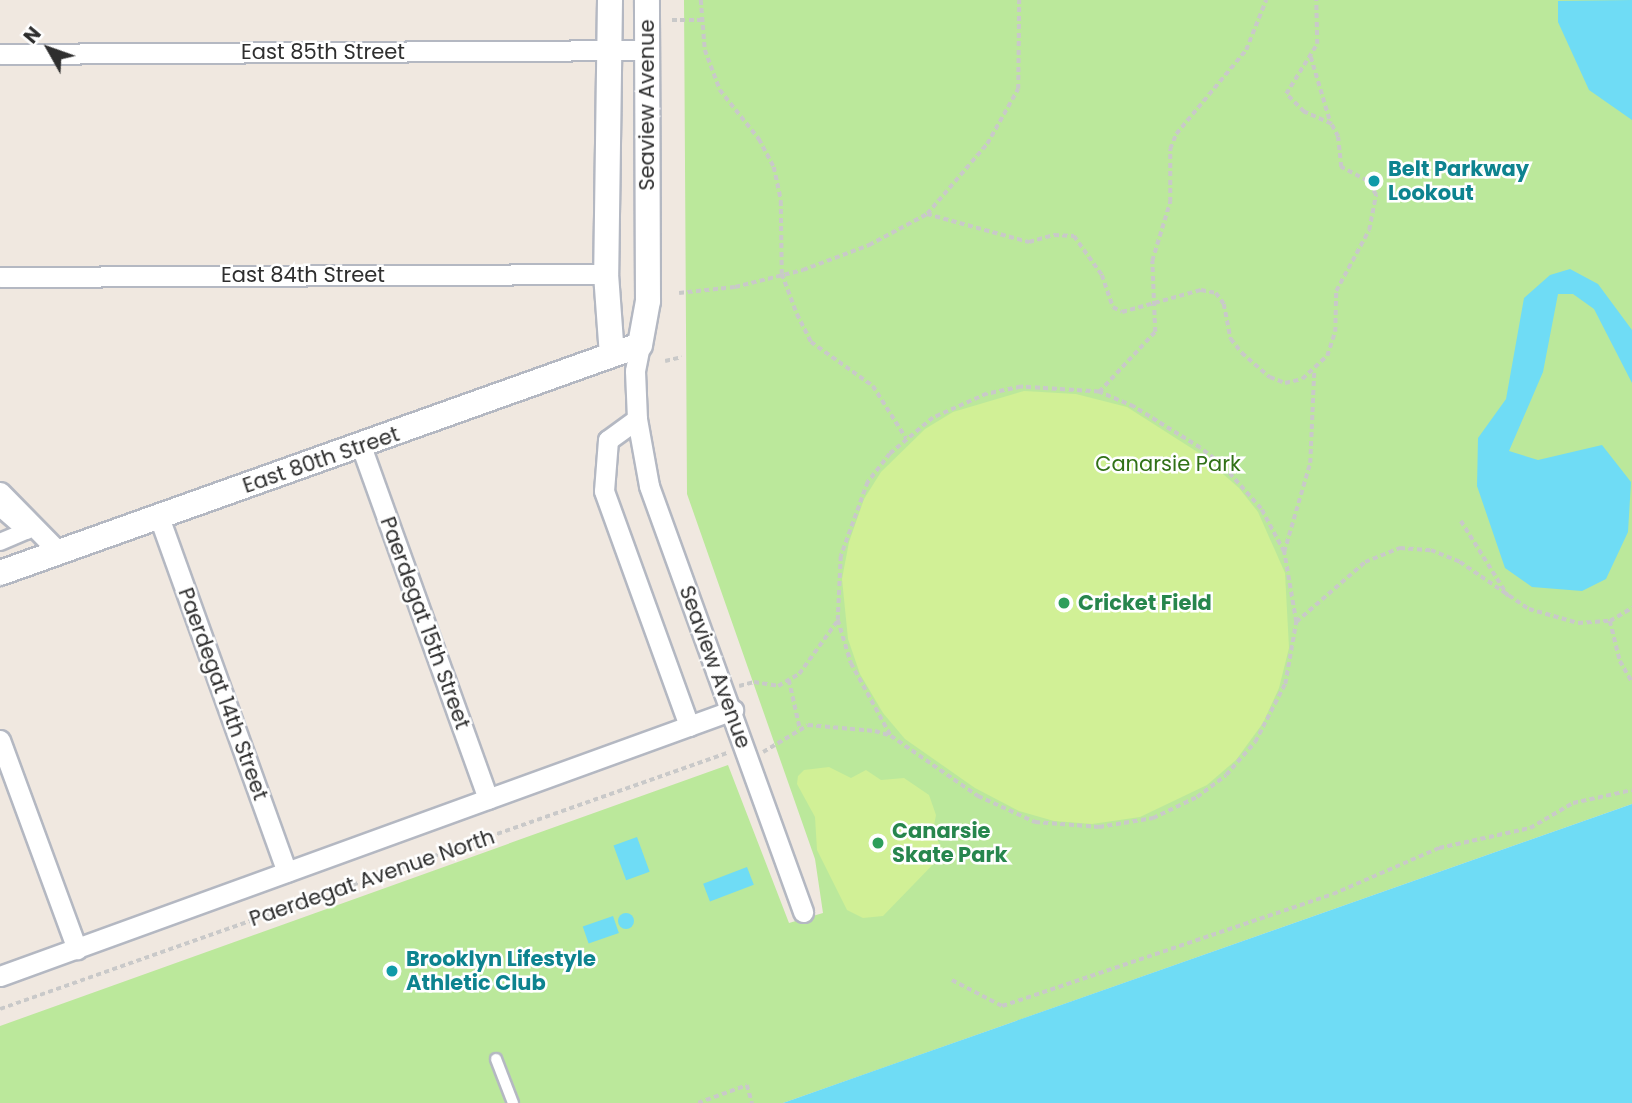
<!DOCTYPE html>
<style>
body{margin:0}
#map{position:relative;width:1632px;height:1103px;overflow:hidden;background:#f0e8e0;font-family:Poppins,sans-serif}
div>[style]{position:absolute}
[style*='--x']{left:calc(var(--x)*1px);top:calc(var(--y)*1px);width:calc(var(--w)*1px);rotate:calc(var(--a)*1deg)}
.green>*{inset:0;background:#bbe89b}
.pitch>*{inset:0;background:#d1f096}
.water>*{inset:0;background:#6fdcf5;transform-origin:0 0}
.round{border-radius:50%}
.path>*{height:3.5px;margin-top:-1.75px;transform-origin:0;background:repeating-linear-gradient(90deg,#c9c9c9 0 5px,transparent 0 8.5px)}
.roads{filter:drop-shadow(2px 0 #b4b8c2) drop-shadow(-2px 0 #b4b8c2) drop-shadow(0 2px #b4b8c2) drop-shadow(0 -2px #b4b8c2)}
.service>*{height:10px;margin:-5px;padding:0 5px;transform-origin:5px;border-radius:5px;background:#fff}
.pedestrian>*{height:16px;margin:-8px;padding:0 8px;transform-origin:8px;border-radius:8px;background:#fff}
.minor>*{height:19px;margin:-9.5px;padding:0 9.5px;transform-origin:9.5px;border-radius:9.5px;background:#fff}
.tertiary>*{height:24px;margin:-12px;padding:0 12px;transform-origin:12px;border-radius:12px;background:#fff}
.dots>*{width:19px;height:19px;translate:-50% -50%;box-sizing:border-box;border:4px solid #fff;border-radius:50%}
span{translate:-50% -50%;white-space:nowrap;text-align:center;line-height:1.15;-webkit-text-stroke:5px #fff;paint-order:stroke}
.street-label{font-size:21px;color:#2e2e2e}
.culture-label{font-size:21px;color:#0d838f;font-weight:700}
.left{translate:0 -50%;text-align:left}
.park-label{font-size:21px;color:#317117}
.leisure-label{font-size:21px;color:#27864d;font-weight:700}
.north{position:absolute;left:14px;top:14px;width:70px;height:70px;-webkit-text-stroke:5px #fff;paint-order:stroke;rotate:310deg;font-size:19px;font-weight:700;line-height:28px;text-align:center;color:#2e2e2e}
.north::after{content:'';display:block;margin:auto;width:24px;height:32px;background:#2e2e2e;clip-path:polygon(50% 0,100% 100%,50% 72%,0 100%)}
</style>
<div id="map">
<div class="green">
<i style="clip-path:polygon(684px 0,1632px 0,1632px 804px,783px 1103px,0 1103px,0 1026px,728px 765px,789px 923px,823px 913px,815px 859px,687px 494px)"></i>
</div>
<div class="pitch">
<i style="clip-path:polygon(1024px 391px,1076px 394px,1127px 407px,1199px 453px,1239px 488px,1258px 512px,1285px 573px,1289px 648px,1279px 688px,1263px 723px,1236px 760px,1207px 785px,1140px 817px,1092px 824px,1054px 821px,1019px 811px,975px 788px,905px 739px,883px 713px,860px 674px,848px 639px,842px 579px,849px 542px,864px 499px,881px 472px,925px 429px,953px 412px)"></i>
<i style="clip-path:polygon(829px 767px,851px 778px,866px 770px,881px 780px,904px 778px,929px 795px,936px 815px,933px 831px,944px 853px,883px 916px,863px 918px,847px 910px,817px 850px,815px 817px,797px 784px,798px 776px,804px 770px)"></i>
</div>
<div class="water">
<i style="clip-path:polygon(1632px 0,1632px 120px,1589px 90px,1558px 22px,1558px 1px)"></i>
<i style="clip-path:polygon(1570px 269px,1598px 284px,1632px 330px,1632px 383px,1594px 309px,1573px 294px,1558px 294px,1543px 372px,1509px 451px,1538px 460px,1602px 445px,1631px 482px,1628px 532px,1606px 579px,1582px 591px,1532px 587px,1505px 568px,1477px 486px,1478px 438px,1506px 399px,1524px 298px,1550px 275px)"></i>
<i style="clip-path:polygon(1632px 804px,1632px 1103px,783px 1103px,882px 1068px)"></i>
<i style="left:637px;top:837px;width:37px;height:25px;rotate:70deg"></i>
<i style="left:747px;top:867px;width:19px;height:47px;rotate:69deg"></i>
<i class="round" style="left:618px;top:913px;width:16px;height:16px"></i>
<i style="left:613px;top:916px;width:18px;height:32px;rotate:71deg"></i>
</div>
<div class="path">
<i style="--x:701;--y:0;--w:50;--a:85.4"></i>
<i style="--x:705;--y:50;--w:43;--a:69.4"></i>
<i style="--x:720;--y:90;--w:63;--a:51.5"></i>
<i style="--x:759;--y:139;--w:32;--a:62"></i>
<i style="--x:774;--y:167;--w:35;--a:78"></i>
<i style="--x:781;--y:201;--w:73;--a:89.2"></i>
<i style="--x:782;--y:274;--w:43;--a:69.4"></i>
<i style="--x:797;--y:314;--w:31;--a:63"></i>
<i style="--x:811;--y:342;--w:76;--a:35.4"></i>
<i style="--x:873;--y:386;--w:62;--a:57.6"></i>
<i style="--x:672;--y:20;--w:29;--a:0"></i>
<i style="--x:1311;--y:57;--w:70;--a:73.4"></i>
<i style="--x:927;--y:214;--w:92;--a:-49.4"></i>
<i style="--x:987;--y:144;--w:63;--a:-60.6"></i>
<i style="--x:1018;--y:89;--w:89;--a:-89.4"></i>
<i style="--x:679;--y:293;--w:56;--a:-6.1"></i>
<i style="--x:735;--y:287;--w:70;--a:-14"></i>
<i style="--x:803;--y:270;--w:71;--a:-20.7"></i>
<i style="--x:869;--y:245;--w:66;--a:-28.1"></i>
<i style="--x:927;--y:214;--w:106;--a:15.4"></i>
<i style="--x:1029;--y:242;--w:26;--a:-16"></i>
<i style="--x:1054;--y:235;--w:20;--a:3"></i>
<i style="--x:1074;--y:236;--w:48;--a:54.3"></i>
<i style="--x:1102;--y:275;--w:34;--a:71"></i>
<i style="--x:1113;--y:307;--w:10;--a:29"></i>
<i style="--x:1122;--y:312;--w:82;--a:-15.6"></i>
<i style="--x:1201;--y:290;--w:15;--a:11"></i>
<i style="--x:1216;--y:293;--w:14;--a:54"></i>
<i style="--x:1224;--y:304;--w:36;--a:79"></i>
<i style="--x:1231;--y:339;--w:18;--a:52"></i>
<i style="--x:1242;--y:353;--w:37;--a:41"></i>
<i style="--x:1270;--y:377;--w:16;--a:22"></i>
<i style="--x:1285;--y:383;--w:17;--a:-13"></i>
<i style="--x:1302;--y:379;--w:34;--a:-43"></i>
<i style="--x:1327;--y:356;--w:25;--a:-72"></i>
<i style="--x:1335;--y:332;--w:41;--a:-88.6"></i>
<i style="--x:1336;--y:291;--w:69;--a:-61.6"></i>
<i style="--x:1369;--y:230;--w:36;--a:-79"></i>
<i style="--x:1376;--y:195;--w:17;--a:-123"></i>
<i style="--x:1367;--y:181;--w:30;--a:-152"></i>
<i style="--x:1341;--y:167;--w:30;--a:-96"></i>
<i style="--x:1338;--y:137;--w:15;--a:-118"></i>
<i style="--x:1331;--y:124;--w:30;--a:-156"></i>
<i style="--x:1304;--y:112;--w:25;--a:-135"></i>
<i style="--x:1286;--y:94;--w:59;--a:-58.2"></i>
<i style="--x:1317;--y:44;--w:44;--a:-91.3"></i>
<i style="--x:665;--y:361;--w:17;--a:-13"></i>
<i style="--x:1099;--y:392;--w:82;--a:-47"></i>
<i style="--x:1155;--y:332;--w:71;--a:-92.4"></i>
<i style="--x:1152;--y:261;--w:62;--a:-73"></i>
<i style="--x:1170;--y:202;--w:53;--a:-90"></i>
<i style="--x:1170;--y:149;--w:16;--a:-68"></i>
<i style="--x:1176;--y:134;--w:109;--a:-50.2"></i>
<i style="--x:1246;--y:50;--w:54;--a:-68.2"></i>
<i style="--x:1461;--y:521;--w:89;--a:57.9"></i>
<i style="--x:1284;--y:552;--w:93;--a:-73.7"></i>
<i style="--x:1310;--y:463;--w:92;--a:-87.5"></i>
<i style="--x:1610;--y:621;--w:41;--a:76"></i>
<i style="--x:1620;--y:661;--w:24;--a:60"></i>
<i style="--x:1296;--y:622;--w:91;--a:-41"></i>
<i style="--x:1365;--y:562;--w:38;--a:-22"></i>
<i style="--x:1400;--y:548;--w:31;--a:4"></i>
<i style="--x:1431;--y:550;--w:31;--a:22"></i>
<i style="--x:1460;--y:562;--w:83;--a:34.3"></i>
<i style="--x:1529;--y:609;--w:51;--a:15.9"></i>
<i style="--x:1578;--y:623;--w:32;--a:-4"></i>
<i style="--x:1610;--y:621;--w:26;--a:-31"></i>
<i style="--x:789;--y:680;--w:50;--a:77.3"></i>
<i style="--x:739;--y:686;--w:16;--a:-15"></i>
<i style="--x:754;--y:682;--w:24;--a:9"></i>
<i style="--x:778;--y:686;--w:24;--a:-30"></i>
<i style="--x:799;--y:674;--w:67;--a:-54.2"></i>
<i style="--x:763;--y:752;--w:52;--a:-31"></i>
<i style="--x:808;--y:725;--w:67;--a:5.1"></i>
<i style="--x:875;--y:731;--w:17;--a:17"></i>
<i style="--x:891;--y:736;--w:106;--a:34.6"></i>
<i style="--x:978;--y:796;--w:63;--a:24.5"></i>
<i style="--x:1035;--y:822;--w:64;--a:4.5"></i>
<i style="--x:1099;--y:827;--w:55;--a:-9.5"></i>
<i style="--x:1153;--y:818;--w:49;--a:-25.5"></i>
<i style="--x:1197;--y:797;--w:36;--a:-37"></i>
<i style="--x:1226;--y:775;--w:44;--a:-48.7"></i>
<i style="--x:1255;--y:742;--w:65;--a:-62.7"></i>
<i style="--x:1285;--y:684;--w:63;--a:-79.9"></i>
<i style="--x:1296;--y:622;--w:71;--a:-99.7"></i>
<i style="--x:1284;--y:552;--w:49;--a:-118.1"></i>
<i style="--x:1261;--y:509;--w:60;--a:-131.6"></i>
<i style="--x:1221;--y:464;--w:26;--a:-143"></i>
<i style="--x:1200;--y:448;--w:78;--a:-148.2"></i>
<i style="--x:1134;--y:407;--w:38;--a:-157"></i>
<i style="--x:1099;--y:392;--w:78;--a:-176.3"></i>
<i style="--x:1021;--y:387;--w:35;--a:168"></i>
<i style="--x:987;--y:394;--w:59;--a:156"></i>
<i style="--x:933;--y:418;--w:56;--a:140.1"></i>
<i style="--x:890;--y:454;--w:36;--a:128"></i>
<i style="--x:868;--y:482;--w:79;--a:110"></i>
<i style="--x:841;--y:556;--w:64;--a:92.7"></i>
<i style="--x:838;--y:620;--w:45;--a:73.2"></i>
<i style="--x:851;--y:663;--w:83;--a:61.3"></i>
<i style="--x:952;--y:980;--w:56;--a:27.5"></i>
<i style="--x:1002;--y:1006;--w:349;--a:-18.7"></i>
<i style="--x:1333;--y:894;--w:116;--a:-23.5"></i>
<i style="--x:1439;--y:848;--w:93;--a:-12.4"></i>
<i style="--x:1530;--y:828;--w:50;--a:-30.2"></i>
<i style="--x:1573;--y:803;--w:60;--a:-12.4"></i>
<i style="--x:0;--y:1009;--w:771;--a:-19.4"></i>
<i style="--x:698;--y:1103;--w:52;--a:-20.2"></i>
<i style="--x:747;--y:1085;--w:19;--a:74"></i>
</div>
<div class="roads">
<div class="service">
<i style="--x:496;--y:1059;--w:47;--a:68.9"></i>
</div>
<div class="pedestrian">
<i style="--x:0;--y:508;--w:35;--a:41"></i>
<i style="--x:26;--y:531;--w:28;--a:157"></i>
</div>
<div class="minor">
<i style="--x:0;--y:54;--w:646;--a:-0.35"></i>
<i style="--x:0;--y:277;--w:606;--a:-0.28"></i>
<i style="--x:640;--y:345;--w:26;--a:101"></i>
<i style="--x:635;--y:371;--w:48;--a:87.6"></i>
<i style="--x:637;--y:419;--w:68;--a:79.8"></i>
<i style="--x:649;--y:486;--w:453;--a:70.1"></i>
<i style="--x:637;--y:419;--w:36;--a:144"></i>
<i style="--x:608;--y:440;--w:51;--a:94.5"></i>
<i style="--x:604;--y:491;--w:250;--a:70.1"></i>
<i style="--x:361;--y:446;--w:375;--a:70.2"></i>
<i style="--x:0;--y:492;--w:84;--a:45.5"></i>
<i style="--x:159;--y:517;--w:377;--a:70.2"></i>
<i style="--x:0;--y:740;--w:223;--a:69.8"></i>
<i style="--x:0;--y:976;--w:780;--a:-19.95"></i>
</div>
<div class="tertiary">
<i style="--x:610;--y:0;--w:274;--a:90.8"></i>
<i style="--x:606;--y:274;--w:81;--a:85.8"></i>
<i style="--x:0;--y:573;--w:679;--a:-19.61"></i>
<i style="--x:640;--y:345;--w:45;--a:-79.7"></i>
<i style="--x:648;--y:301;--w:301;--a:-90.2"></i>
</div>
</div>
<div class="dots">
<i style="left:1374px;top:181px;background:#0f9aa8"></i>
<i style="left:1064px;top:603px;background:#2e9e5b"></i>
<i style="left:878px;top:843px;background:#2e9e5b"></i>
<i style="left:392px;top:971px;background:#0f9aa8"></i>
</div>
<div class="street-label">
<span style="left:323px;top:52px">East 85th Street</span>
<span style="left:647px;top:105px;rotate:-90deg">Seaview Avenue</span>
<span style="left:303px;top:275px">East 84th Street</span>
<span style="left:321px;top:460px;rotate:-19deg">East 80th Street</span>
<span style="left:425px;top:623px;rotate:70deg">Paerdegat 15th Street</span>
<span style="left:715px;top:667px;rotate:70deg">Seaview Avenue</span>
<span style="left:223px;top:694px;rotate:70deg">Paerdegat 14th Street</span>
<span style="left:372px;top:878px;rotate:-19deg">Paerdegat Avenue North</span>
</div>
<div class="culture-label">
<span class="left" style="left:1388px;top:181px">Belt Parkway<br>Lookout</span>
<span class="left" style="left:406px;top:971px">Brooklyn Lifestyle<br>Athletic Club</span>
</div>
<div class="park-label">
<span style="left:1168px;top:464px">Canarsie Park</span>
</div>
<div class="leisure-label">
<span class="left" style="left:1078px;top:603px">Cricket Field</span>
<span class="left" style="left:892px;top:843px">Canarsie<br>Skate Park</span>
</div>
<div class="north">N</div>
</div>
